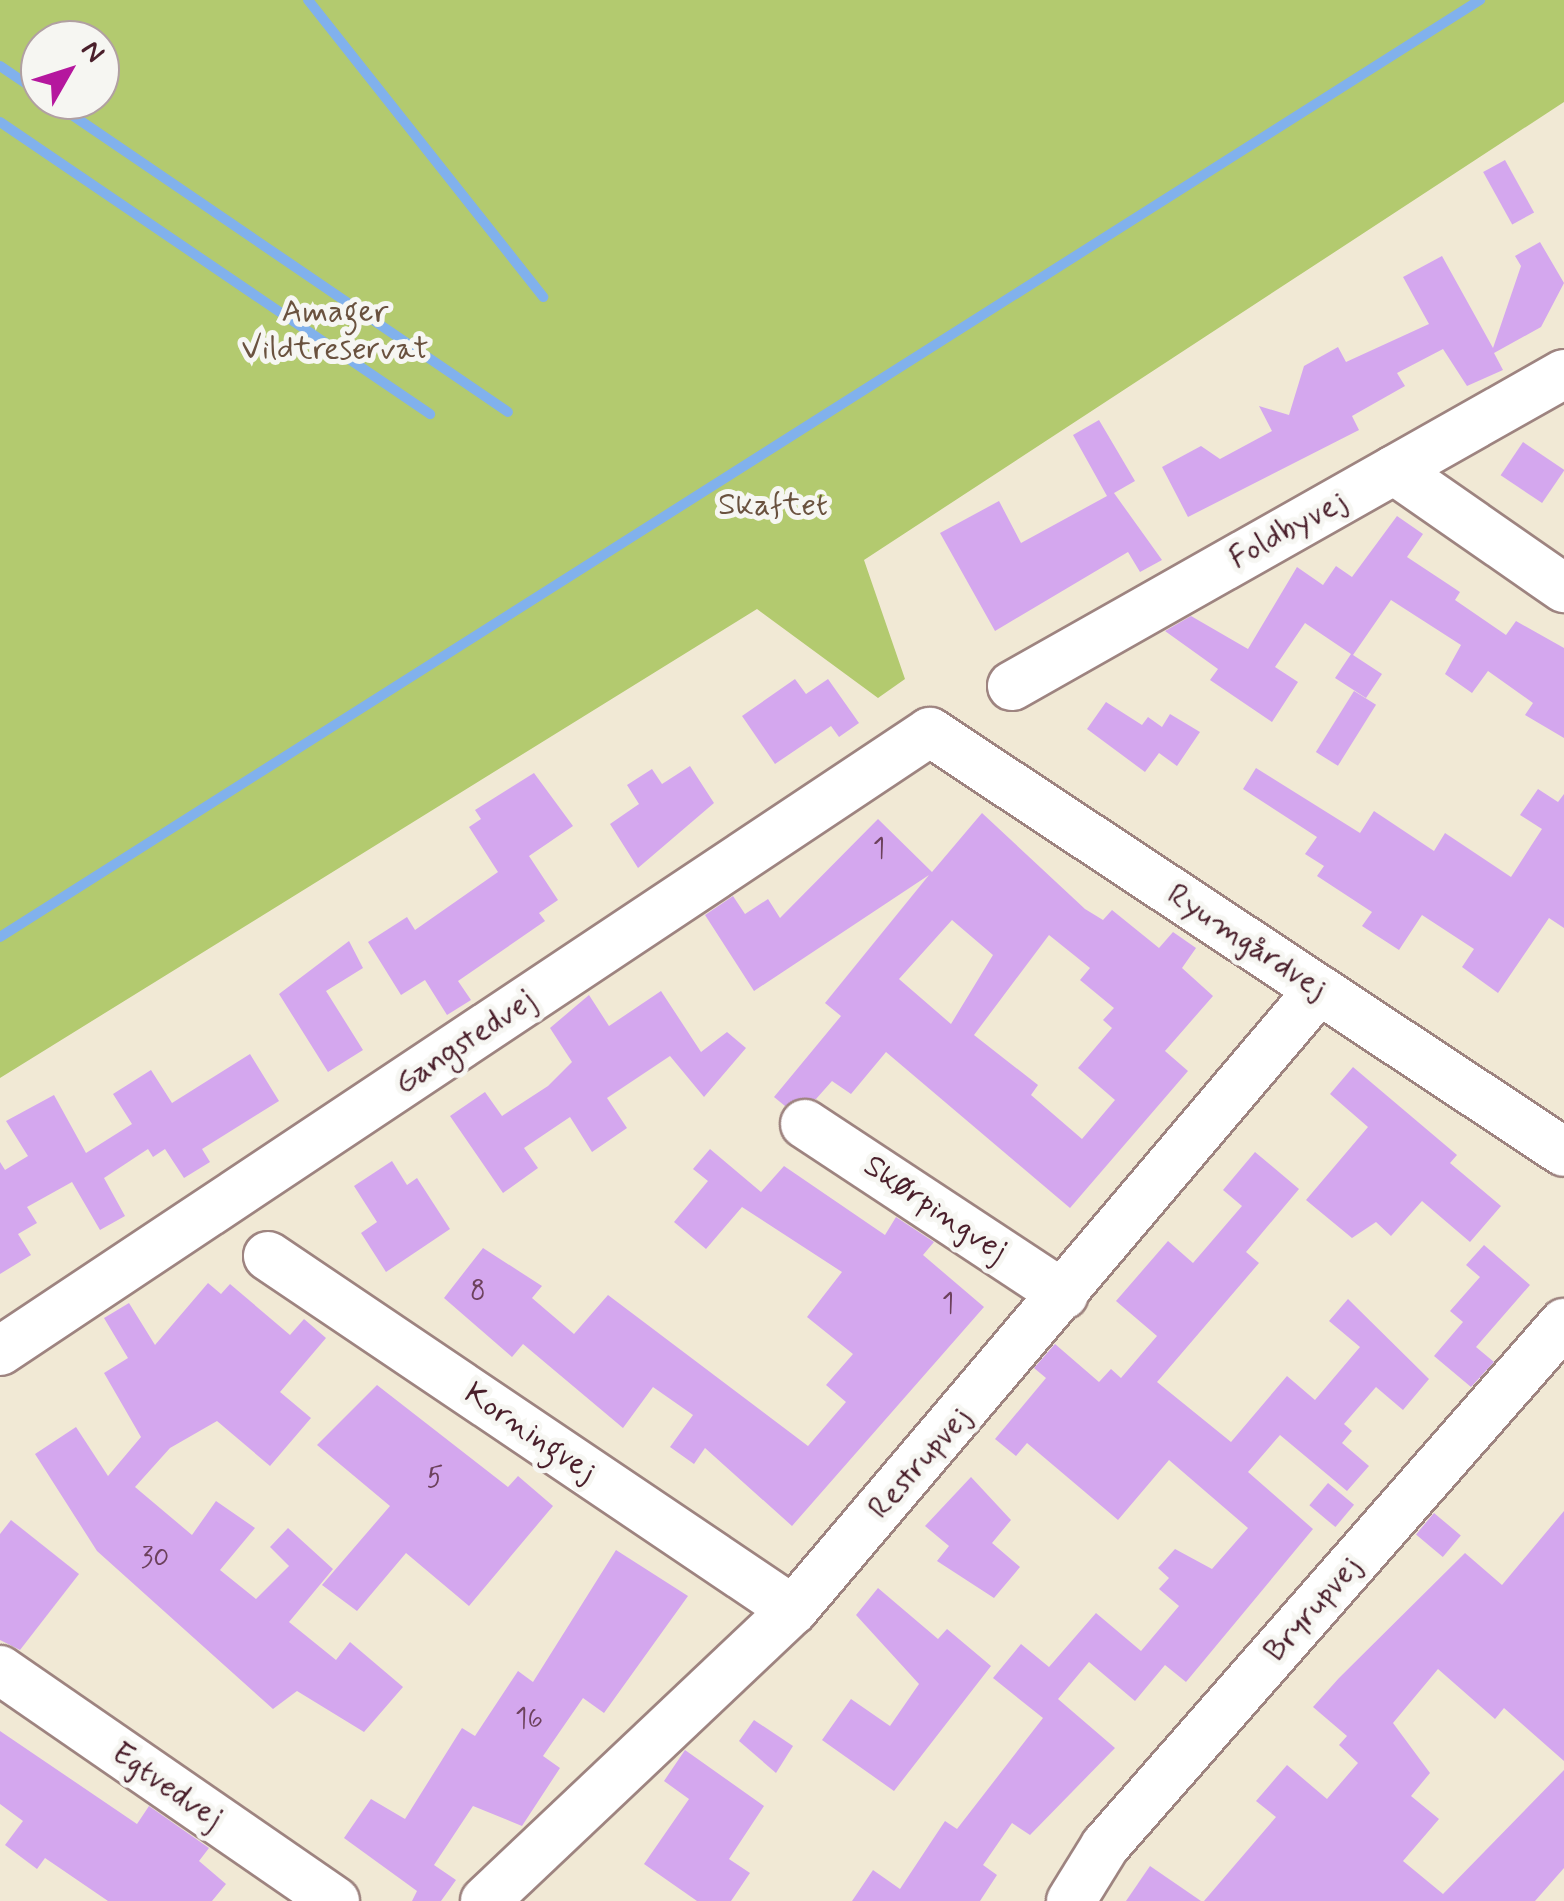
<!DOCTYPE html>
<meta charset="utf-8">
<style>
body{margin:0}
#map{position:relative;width:1564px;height:1901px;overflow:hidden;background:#f1e9d5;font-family:Mynerve,sans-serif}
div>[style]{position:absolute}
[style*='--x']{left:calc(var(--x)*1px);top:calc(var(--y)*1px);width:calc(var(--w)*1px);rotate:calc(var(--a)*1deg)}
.green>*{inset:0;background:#b3ca6f}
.stream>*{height:10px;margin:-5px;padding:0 5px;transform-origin:5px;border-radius:5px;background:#81b1ec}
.building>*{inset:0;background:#d4a7ee;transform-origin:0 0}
.roads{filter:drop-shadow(2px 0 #9e8480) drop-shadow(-2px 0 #9e8480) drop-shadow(0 2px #9e8480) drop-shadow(0 -2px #9e8480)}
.minor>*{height:48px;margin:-24px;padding:0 24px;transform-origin:24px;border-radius:24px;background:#fff}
span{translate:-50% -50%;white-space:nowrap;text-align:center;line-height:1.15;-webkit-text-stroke:10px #f6f6f2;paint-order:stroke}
.number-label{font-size:28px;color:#6c415c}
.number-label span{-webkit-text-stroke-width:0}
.park-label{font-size:32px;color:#6a523f}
.street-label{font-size:32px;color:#4a1f2b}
.north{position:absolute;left:20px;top:20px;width:100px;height:100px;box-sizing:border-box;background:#f6f6f2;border:2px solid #b1a0a2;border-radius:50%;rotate:51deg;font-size:28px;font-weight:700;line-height:40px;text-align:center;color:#4a1f2b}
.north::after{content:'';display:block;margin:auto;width:35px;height:45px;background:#b5179e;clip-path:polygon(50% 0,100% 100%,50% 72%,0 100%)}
</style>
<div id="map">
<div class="green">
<i style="clip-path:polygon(evenodd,0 0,1564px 0,1564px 102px,864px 560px,905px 679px,878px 698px,757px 609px,0 1078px,0 0,40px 40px,100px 40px,100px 100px,40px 100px,40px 40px)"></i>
</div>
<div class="stream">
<i style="--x:308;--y:0;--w:379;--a:51.6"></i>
<i style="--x:0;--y:66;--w:48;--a:34"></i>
<i style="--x:50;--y:100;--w:554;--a:34.26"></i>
<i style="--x:0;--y:122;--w:520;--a:34.18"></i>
<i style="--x:0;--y:937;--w:1752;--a:-32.34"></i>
</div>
<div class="building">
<i style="left:1505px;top:160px;width:60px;height:25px;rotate:61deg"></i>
<i style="clip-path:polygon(1540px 242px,1564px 283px,1541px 327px,1494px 353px,1503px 370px,1467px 386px,1443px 349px,1397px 373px,1405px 386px,1352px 416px,1359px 430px,1188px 517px,1162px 467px,1201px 446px,1220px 459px,1272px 431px,1259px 406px,1289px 415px,1304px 366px,1338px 347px,1346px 362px,1429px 324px,1403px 277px,1442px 256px,1493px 348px,1521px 266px,1515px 256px)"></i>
<i style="clip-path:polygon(1099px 420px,1135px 481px,1114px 493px,1162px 560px,1140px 572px,1128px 552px,995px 631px,940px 533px,999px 501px,1021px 543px,1107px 496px,1073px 435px)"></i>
<i style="left:1523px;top:442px;width:50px;height:40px;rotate:34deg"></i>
<i style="clip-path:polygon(1397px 516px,1423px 534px,1407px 557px,1460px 592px,1455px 600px,1506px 635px,1516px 621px,1564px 648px,1564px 738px,1525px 715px,1533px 703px,1488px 671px,1472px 693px,1445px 674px,1461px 645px,1391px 600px,1353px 655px,1382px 674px,1366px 698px,1335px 678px,1351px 654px,1305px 623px,1275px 667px,1298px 682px,1272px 722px,1210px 680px,1218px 669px,1165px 631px,1191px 616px,1248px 649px,1297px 567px,1323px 585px,1336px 566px,1352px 577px)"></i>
<i style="clip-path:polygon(795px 679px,806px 694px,828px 679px,859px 723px,839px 737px,831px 726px,775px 764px,742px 716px)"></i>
<i style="left:1354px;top:691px;width:26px;height:72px;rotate:32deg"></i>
<i style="clip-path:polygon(1106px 702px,1142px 725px,1148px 717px,1162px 727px,1170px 714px,1200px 732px,1177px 766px,1159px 753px,1145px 772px,1087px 729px)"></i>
<i style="clip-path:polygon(690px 766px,714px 803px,638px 868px,610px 824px,639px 804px,627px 785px,652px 769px,662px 784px)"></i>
<i style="clip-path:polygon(1256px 768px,1360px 833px,1374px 811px,1434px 851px,1445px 833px,1511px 877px,1542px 829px,1520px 815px,1538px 789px,1558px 802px,1564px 794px,1564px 928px,1549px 918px,1498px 993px,1462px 967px,1474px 949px,1422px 915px,1399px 950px,1362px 926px,1372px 912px,1317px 876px,1324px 866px,1305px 854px,1317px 837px,1243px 789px)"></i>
<i style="clip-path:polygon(534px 773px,573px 826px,529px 856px,558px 900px,539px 913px,545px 921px,458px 981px,471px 1000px,447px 1015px,425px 980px,401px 995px,368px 942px,407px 917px,415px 930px,498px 872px,469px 827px,481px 819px,475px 810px)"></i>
<i style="clip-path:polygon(evenodd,982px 813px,1085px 909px,1103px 920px,1112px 910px,1159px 948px,1173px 932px,1196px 948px,1182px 968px,1213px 996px,1165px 1051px,1188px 1071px,1070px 1208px,886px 1052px,851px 1094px,832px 1081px,816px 1099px,785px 1106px,774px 1097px,841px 1016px,825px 1003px,929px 875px,754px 991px,705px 915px,733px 896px,745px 914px,768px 899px,780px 918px,878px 819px,932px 872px,982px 813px,952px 920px,993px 955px,951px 1024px,899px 979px,952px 920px,982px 813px,1049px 935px,1090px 968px,1080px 980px,1114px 1008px,1103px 1020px,1112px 1028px,1078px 1068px,1115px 1100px,1082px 1139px,1031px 1095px,1038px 1085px,974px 1035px,1049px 935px)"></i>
<i style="clip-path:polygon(349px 941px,363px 968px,326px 991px,363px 1050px,328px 1072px,279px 994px)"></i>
<i style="clip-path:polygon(661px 991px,701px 1052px,727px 1032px,746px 1048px,704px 1097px,670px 1056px,607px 1098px,627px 1128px,592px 1152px,570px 1117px,524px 1148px,538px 1168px,503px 1193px,450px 1116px,485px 1092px,502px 1116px,548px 1086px,572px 1062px,550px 1028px,589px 995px,609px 1026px)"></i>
<i style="clip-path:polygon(250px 1054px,279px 1101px,202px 1149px,210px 1162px,184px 1178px,165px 1149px,153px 1157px,148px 1149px,104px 1178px,125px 1216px,100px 1230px,72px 1182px,27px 1207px,37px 1223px,18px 1234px,31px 1255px,0 1274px,0 1162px,5px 1170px,28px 1156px,6px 1121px,54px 1095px,86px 1153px,132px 1124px,113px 1094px,151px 1070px,172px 1103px)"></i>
<i style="clip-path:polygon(1353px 1067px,1457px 1155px,1450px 1163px,1501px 1206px,1470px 1242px,1422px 1201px,1391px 1236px,1376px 1222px,1352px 1238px,1306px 1200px,1368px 1127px,1330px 1094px)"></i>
<i style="clip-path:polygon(710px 1149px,761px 1192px,784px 1166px,885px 1235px,896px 1217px,934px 1242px,923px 1255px,984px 1307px,792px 1526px,705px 1448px,694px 1464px,670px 1447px,693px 1415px,653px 1387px,623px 1428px,523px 1344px,512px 1357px,444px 1298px,483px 1248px,542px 1286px,532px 1298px,574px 1334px,608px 1295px,808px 1446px,846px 1402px,826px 1385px,853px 1354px,807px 1317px,842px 1272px,742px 1207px,706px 1249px,674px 1222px,708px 1181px,693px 1169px)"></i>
<i style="clip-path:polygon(1255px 1152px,1299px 1189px,1246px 1252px,1259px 1263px,1157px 1382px,1231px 1442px,1287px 1376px,1315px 1400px,1360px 1347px,1329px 1321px,1348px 1299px,1429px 1379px,1403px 1410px,1376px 1387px,1344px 1424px,1352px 1431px,1342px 1443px,1369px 1466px,1347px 1491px,1280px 1435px,1248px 1472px,1313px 1529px,1186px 1682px,1165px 1665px,1135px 1701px,1089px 1662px,1058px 1699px,1115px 1748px,1030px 1835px,1012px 1823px,983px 1865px,997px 1875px,980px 1901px,852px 1901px,873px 1870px,900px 1889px,945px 1821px,957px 1829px,1043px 1718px,993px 1678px,1021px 1644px,1049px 1667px,1096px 1613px,1141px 1651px,1179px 1606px,1159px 1589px,1169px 1578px,1158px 1568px,1175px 1549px,1212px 1569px,1248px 1528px,1169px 1460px,1118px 1520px,1027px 1443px,1016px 1456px,995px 1439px,1046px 1378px,1034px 1368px,1055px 1344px,1099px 1382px,1111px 1369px,1121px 1378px,1157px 1336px,1116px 1301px,1168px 1241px,1193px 1263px,1242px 1206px,1223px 1190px)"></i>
<i style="clip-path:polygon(392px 1161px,407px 1185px,417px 1178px,450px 1229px,386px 1272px,361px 1233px,377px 1222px,354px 1186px)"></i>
<i style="clip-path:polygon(1484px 1245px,1530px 1285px,1476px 1347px,1494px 1362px,1471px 1387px,1434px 1356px,1463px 1322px,1450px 1311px,1480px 1277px,1466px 1265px)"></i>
<i style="clip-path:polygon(208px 1283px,221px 1294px,230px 1284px,290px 1335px,304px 1319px,326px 1338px,280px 1392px,311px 1418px,270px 1466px,217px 1421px,170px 1448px,135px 1487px,192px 1535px,216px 1501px,255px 1528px,220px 1570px,256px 1599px,289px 1566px,270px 1547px,288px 1528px,333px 1569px,289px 1622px,336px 1660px,350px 1642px,403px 1687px,364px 1732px,297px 1691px,273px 1709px,97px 1551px,35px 1454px,76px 1427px,108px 1476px,141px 1437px,104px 1373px,128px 1358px,104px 1318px,129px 1303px,155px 1345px)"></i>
<i style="clip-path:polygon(377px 1385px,508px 1487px,518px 1476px,553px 1506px,469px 1606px,406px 1553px,357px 1611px,322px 1585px,390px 1506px,317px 1445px)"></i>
<i style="clip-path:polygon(971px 1477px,1011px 1520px,992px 1543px,1020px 1567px,994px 1598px,937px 1561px,949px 1546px,925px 1526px)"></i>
<i style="left:1328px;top:1483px;width:34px;height:29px;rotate:40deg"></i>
<i style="clip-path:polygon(1564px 1511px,1564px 1761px,1504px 1708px,1495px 1719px,1438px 1669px,1393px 1723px,1430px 1773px,1411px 1796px,1439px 1819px,1403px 1861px,1443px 1894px,1564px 1770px,1564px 1868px,1535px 1901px,1204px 1901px,1276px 1817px,1256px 1801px,1287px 1765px,1327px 1799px,1358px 1763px,1339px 1745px,1347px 1736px,1313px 1707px,1339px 1678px,1465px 1553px,1502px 1585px)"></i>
<i style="left:1434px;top:1513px;width:35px;height:28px;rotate:40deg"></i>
<i style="clip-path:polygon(11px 1520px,79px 1574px,20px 1650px,0 1640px,0 1534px)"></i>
<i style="clip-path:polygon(616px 1550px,688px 1596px,604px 1713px,583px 1698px,543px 1756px,560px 1768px,522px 1826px,473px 1806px,434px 1865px,456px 1880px,441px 1901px,412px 1901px,417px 1891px,344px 1838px,371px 1799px,405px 1819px,462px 1728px,475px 1736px,518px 1671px,533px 1682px)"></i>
<i style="clip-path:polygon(878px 1588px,938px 1639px,947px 1629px,991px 1666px,894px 1791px,822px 1740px,851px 1699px,890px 1726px,919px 1684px,856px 1615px)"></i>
<i style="clip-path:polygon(754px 1720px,793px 1746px,776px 1773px,739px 1741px)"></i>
<i style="clip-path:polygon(0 1731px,137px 1824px,149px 1806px,209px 1848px,199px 1861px,226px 1884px,212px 1901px,108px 1901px,45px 1858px,37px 1869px,5px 1845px,23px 1821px,0 1804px)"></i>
<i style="clip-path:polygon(685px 1750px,764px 1806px,729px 1859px,750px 1873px,731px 1901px,697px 1901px,644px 1864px,689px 1799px,664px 1781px)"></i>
<i style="clip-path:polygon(1150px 1866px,1201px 1901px,1126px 1901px)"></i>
</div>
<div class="roads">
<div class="minor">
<i style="--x:1394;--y:470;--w:207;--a:34.8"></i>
<i style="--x:1012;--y:686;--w:634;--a:-29.48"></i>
<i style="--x:805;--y:1124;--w:310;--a:33.4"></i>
<i style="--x:268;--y:1256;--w:633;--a:33.99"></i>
<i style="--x:0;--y:1351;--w:1117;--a:-33.65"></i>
<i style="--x:930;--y:732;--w:760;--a:33.52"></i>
<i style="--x:0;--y:1670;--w:407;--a:34.6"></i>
<i style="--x:485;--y:1901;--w:424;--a:-43.4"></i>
<i style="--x:793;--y:1610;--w:813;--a:-49.69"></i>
<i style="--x:1071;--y:1901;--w:65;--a:-58.3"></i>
<i style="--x:1105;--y:1846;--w:696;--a:-48.73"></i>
</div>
</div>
<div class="number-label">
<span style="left:879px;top:850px">1</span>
<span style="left:478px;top:1292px">8</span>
<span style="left:948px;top:1305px">1</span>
<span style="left:435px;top:1479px">5</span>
<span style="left:155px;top:1559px">30</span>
<span style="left:529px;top:1720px">16</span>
</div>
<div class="park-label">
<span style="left:335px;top:331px">Amager<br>Vildtreservat</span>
<span style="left:773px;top:505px">Skaftet</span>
</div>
<div class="street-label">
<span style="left:1288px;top:530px;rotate:-29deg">Foldbyvej</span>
<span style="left:1247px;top:942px;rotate:33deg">Ryumgårdvej</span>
<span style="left:465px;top:1042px;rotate:-34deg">Gangstedvej</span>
<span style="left:935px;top:1209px;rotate:34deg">Skørpingvej</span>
<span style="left:530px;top:1433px;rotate:34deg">Korningvej</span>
<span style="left:920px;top:1463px;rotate:-49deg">Restrupvej</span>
<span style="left:1313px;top:1609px;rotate:-49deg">Bryrupvej</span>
<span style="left:167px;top:1786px;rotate:35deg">Egtvedvej</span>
</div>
<div class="north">N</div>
</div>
